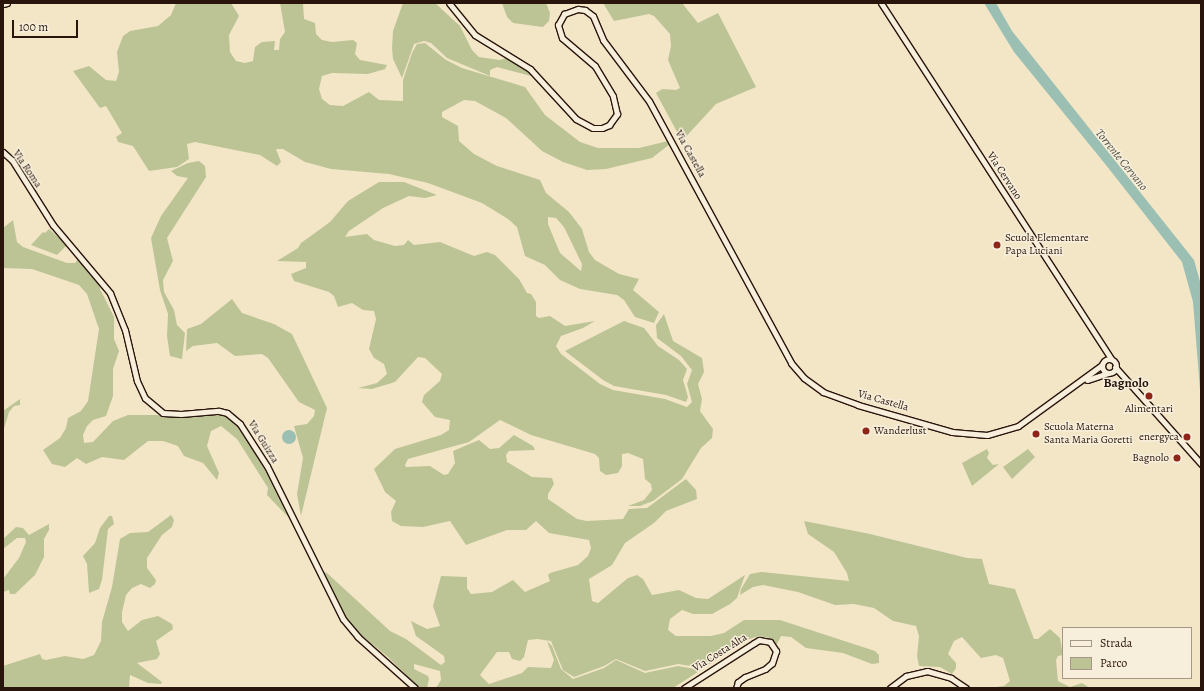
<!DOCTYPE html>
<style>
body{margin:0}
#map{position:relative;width:1204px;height:691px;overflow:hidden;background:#f3e6c7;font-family:Alegreya,serif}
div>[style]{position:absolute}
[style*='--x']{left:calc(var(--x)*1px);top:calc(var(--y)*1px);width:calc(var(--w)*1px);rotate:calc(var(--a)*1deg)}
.green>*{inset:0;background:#bcc495}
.water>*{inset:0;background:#9bc0b3}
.round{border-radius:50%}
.roads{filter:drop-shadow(1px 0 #2a150d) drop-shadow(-1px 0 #2a150d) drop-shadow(0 1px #2a150d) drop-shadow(0 -1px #2a150d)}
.secondary>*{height:5px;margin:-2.5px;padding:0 2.5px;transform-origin:2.5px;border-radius:2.5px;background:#f7efdb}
.secondary>.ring{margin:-2.5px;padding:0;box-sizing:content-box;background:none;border:5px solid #f7efdb;border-radius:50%}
.dots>*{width:11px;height:11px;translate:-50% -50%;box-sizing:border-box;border:2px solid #f7efdb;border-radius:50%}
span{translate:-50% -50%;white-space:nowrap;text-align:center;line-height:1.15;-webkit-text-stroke:3px #f7efdb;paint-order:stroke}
.street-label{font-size:11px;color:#2a150d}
.poi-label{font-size:11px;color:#2a150d}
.left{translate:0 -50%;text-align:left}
.right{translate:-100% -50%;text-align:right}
.water-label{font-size:12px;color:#525147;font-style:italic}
.quarter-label{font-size:13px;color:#2a150d;font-weight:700}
.frame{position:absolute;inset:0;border:4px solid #2a150d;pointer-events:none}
.legend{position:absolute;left:1062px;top:627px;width:130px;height:52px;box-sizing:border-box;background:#f7efdb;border:1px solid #a59889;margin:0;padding:5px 7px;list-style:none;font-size:12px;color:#2a150d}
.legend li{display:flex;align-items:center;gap:8px;height:20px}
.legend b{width:20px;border:1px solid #a59889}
.scale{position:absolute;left:12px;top:20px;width:66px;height:18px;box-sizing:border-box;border:2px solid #2a150d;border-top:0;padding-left:5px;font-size:12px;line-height:14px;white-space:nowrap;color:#2a150d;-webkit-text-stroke:3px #f7efdb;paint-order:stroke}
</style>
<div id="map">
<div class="green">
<i style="clip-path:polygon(evenodd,176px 3px,231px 3px,239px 16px,229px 35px,230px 52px,236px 61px,245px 63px,253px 61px,255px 47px,262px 42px,275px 41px,274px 50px,279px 50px,280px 39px,285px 32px,280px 3px,303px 3px,304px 19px,315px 23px,316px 34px,322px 40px,332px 42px,353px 40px,357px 43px,355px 54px,360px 60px,387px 65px,385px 69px,368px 74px,332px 73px,322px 76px,319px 89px,322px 99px,330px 105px,343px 106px,369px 92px,379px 100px,403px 101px,403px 80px,412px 53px,417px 44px,425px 43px,446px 60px,462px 68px,525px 87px,545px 115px,580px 142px,598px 148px,639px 148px,668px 141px,670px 144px,652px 158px,606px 169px,587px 170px,563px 162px,542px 151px,506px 118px,475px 101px,464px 100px,442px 112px,442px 117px,458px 126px,459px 141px,474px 154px,497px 166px,540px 180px,546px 193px,569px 212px,582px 229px,589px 252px,595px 260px,619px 274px,639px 279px,633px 290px,659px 312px,654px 323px,635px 317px,624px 300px,617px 295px,580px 289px,560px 280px,545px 265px,525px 256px,517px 227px,508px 219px,482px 203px,428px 183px,389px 174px,331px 169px,305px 162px,283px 149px,276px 149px,281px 162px,277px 166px,260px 155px,195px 142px,187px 144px,189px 159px,177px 167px,149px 171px,133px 146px,118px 142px,116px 137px,122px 133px,106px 106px,100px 108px,73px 71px,89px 66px,106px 80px,116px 81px,119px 72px,117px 52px,123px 36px,130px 31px,158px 26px,171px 15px,176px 3px,548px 217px,556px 218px,564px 227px,582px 264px,581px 271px,560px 253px,548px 224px,548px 217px)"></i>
<i style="clip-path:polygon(403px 3px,435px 3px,460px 26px,472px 50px,479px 57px,500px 60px,509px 57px,535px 77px,497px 67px,490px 70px,490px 76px,447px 58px,431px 43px,424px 41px,414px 44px,402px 78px,393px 59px,392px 48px,393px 31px)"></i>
<i style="clip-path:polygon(502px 3px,546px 3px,550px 13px,549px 21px,543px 27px,513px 23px,507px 17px)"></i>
<i style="clip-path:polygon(603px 3px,682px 3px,698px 23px,718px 13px,756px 87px,716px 104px,682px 141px,656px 93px,662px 89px,676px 90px,680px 88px,668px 60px,671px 46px,670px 34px,654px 16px,649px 14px,614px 21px)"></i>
<i style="clip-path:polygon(199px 161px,205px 166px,206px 177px,167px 238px,173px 261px,163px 280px,164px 292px,174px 310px,177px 325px,185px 333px,182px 359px,170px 356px,167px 336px,168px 314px,160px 290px,151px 238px,161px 216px,188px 178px,177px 176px,171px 171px,188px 163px)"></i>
<i style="clip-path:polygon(379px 182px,404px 182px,437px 195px,425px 198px,409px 196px,383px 208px,349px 231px,345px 237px,367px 234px,374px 240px,395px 246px,404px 245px,408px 240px,414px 245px,440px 242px,474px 256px,487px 252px,495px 255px,519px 279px,527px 293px,531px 294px,536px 302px,536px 316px,539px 318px,550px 316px,565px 326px,595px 321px,583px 328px,561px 336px,556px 346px,561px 354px,600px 384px,613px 390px,665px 399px,687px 407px,692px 402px,687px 384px,692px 370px,681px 356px,657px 338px,656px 325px,664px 314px,673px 341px,702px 358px,704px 372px,698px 384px,702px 399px,700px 411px,713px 429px,712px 438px,701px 448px,682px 479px,653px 501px,640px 506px,628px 506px,644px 500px,652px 490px,651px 484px,645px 479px,643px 459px,628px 453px,622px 454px,622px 466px,618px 473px,606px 475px,600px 471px,599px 458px,595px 454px,531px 435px,500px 420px,469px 442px,408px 459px,405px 465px,406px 467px,430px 466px,444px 475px,448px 474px,455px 463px,453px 451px,479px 440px,490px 449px,499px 448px,514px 435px,533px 446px,535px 450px,509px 451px,506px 455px,507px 462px,532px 477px,552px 478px,554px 484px,548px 494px,548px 499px,577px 519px,587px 521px,623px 519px,629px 509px,647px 508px,686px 479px,696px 490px,697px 499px,666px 511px,654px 523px,625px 543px,612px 565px,589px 579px,592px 601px,598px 603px,628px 578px,637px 575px,643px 579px,652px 595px,679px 590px,696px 598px,708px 599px,745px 575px,737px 598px,730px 604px,712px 614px,693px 614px,682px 610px,670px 619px,668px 630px,676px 636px,711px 636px,724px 633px,744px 620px,780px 620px,875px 651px,879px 655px,879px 663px,872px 664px,843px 653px,806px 648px,791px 637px,781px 636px,776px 646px,769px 638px,759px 636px,749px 639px,703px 668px,678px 664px,645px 671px,616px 659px,604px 666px,574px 677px,563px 670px,551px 641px,537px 639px,528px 640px,524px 657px,520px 661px,512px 659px,509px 652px,497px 652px,480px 675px,489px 684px,522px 673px,528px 667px,551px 668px,554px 660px,547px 641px,552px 646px,561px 669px,573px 679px,604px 668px,616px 660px,645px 673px,678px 666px,701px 670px,673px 688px,436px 688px,441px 680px,440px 671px,414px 664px,414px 669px,428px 676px,429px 679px,427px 688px,419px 688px,388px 657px,360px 634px,340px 609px,322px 571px,327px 573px,390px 631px,406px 639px,441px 665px,445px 662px,444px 656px,416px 636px,411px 621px,427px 629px,440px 626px,433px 606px,441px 576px,467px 577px,467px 588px,471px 594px,492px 592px,513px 580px,525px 592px,550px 581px,548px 575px,550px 573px,578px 565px,588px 556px,591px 548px,589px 540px,549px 533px,536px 521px,526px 530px,507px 530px,466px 545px,450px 521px,423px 527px,401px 526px,392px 521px,391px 512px,396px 501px,385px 492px,374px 469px,395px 449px,441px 435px,449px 430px,450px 420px,435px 417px,422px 402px,424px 395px,440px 381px,442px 374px,425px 358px,418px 357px,395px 382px,372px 389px,358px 388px,377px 383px,387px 374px,384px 364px,374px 358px,369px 349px,376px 319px,374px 311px,363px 310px,352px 303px,338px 307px,334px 296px,329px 292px,294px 281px,291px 274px,306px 268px,306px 262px,277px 261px,298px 248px,301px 243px,330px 222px,348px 201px)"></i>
<i style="clip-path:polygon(13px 220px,17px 242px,23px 247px,67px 263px,75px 263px,80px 257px,101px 282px,100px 289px,114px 317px,114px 339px,119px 351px,113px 369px,113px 396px,106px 416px,93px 420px,87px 426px,83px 435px,84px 443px,93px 442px,113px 421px,128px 415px,161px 415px,205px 410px,227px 415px,236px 423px,256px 452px,289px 518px,267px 495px,268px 488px,237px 439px,221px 426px,211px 431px,207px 446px,219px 473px,217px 480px,203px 463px,184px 456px,178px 446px,163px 441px,148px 441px,124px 460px,102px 457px,86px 464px,77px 458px,65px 467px,52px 464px,43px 450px,60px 438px,66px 428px,68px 418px,81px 411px,88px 401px,99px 329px,87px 294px,79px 285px,32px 269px,3px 268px,3px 228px)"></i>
<i style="clip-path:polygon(49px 229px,67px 245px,57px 255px,31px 245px,43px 232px,45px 233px)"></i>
<i style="clip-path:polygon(232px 299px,242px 313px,274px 324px,292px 334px,327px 408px,301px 516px,297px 494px,303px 458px,294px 426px,307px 424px,314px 416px,315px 410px,299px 402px,268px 358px,262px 354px,235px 356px,217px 343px,193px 346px,186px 351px,187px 329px,201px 324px)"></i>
<i style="clip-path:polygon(624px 321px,644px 328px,658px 346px,679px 360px,687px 369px,683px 380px,688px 397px,686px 402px,666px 395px,614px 386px,603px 380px,565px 351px)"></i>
<i style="clip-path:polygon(20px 399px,20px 405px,14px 406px,9px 412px,3px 432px,3px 411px)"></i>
<i style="clip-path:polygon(987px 449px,989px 453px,987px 458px,993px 465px,999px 464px,972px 486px,962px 463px)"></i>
<i style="clip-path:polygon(1028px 449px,1035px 457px,1012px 479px,1003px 467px)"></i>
<i style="clip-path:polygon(171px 515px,174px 520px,172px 527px,162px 535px,147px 558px,147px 568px,156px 580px,155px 584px,150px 588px,141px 584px,132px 588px,126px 595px,122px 612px,122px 622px,128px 631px,142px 620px,158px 616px,172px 624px,173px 629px,156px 641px,160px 654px,157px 659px,137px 663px,162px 682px,161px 684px,148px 683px,130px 675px,129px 688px,3px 688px,3px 666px,40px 654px,42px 659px,46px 660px,65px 656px,83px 659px,94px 655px,101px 641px,102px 622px,112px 587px,120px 539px,130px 533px,148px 532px)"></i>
<i style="clip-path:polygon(109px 516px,112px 516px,114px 524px,108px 529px,102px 580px,99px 589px,89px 593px,87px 564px,83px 556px,95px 543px,100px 528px)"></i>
<i style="clip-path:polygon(804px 521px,870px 534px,967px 558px,982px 559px,989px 584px,1015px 589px,1034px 639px,1038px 639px,1050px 629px,1060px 638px,1063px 655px,1058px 656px,1056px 660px,1058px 681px,1070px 687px,1082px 683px,1090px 688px,987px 688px,1004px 686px,1010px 681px,1003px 658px,996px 655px,981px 658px,962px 637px,954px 641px,948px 654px,956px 663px,956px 668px,952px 674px,940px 667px,919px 666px,917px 656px,919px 636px,916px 626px,893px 621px,874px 608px,854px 604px,835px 605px,798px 592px,763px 585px,753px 587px,740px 595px,741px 589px,750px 574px,761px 572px,849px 581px,847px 573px,834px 552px,808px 534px)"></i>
<i style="clip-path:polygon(49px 524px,49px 530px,44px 539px,44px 557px,35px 575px,15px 594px,10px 594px,9px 590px,3px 592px,3px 579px,19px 558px,26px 542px,25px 538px,17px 538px,3px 549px,3px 539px,16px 527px,23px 528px,29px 535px)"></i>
</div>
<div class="water">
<i style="clip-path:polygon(984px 3px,996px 3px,1012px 31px,1194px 260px,1201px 285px,1201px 402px,1193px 302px,1182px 262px,1106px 165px,1014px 52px)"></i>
<i class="round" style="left:282px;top:430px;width:14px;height:14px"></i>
</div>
<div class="roads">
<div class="secondary">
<i style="--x:449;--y:3;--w:41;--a:50.9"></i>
<i style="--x:475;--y:35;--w:65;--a:31.7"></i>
<i style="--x:530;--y:69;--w:68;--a:47.4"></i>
<i style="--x:576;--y:119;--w:19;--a:28"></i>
<i style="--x:593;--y:128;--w:9;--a:0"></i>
<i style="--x:602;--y:128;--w:8;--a:-23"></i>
<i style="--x:609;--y:125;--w:14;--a:-54"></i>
<i style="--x:617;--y:114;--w:18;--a:-103"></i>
<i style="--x:613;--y:96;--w:35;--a:-121"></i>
<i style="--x:595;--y:66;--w:43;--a:-139.7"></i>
<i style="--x:562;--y:38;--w:14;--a:-107"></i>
<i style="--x:558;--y:25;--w:13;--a:-61"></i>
<i style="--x:564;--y:14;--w:15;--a:-20"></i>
<i style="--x:578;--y:9;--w:7;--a:8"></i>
<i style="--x:585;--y:10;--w:10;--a:37"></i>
<i style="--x:593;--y:16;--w:26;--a:67"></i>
<i style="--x:603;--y:40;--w:76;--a:53"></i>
<i style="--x:649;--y:101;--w:298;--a:61.5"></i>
<i style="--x:791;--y:363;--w:20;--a:49"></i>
<i style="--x:804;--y:378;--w:24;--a:36"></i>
<i style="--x:823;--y:392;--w:37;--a:20"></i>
<i style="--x:858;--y:405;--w:98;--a:16"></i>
<i style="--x:952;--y:432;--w:35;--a:5"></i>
<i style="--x:987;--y:435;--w:32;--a:-16"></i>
<i style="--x:1018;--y:426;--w:104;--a:-36"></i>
<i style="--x:881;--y:3;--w:424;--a:57.1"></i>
<i style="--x:3;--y:4;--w:4;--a:-14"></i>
<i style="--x:3;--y:152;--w:12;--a:42"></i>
<i style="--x:12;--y:160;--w:77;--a:57.8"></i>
<i style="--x:53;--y:225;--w:89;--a:50"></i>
<i style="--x:110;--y:293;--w:40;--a:68"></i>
<i style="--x:125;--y:330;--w:52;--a:76.8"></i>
<i style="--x:137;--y:381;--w:19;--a:65"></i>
<i style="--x:145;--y:398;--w:23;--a:40"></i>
<i style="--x:163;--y:413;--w:18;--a:3"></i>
<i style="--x:181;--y:414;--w:38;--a:-5"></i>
<i style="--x:219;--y:411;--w:8;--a:14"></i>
<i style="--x:227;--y:413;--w:17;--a:40"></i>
<i style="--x:240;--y:424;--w:50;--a:57.3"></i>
<i style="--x:267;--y:466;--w:171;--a:63.6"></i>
<i style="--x:343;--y:619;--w:23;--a:50"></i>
<i style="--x:358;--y:637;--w:76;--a:41.8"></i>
<i class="ring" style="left:1102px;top:359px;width:9px;height:9px"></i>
<i style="--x:1115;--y:367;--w:130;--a:48.4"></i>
<i style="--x:1087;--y:380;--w:22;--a:-18"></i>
<i style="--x:684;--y:688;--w:83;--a:-32.7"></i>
<i style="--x:754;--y:643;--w:6;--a:-31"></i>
<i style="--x:759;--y:640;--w:11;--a:10"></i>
<i style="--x:770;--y:642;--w:11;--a:56"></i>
<i style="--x:776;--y:651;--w:13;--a:108"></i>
<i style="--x:772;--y:663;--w:9;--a:139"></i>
<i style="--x:765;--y:669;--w:22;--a:158"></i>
<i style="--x:745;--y:677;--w:9;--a:144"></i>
<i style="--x:738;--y:682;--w:6;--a:108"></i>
<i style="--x:890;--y:688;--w:20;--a:-37"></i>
<i style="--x:906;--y:676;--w:22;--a:-13"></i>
<i style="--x:927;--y:671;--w:25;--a:16"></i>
<i style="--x:951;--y:678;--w:18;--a:34"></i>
</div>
</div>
<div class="dots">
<i style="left:997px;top:245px;background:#8f2418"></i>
<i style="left:1149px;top:396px;background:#8f2418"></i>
<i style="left:866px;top:431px;background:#8f2418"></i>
<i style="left:1036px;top:434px;background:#8f2418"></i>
<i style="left:1187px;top:437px;background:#8f2418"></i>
<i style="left:1177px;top:458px;background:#8f2418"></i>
</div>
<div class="street-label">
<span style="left:690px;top:154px;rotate:61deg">Via Castella</span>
<span style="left:27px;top:169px;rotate:56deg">Via Roma</span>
<span style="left:1004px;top:176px;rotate:57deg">Via Cervano</span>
<span style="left:883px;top:401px;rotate:16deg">Via Castella</span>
<span style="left:263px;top:442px;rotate:58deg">Via Guizza</span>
<span style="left:720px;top:653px;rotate:-32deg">Via Costa Alta</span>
</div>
<div class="poi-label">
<span class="left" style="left:1005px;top:245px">Scuola Elementare<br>Papa Luciani</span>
<span style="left:1149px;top:409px">Alimentari</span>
<span class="left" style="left:1044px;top:434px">Scuola Materna<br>Santa Maria Goretti</span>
<span class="left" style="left:874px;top:431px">Wanderlust</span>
<span class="right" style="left:1179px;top:437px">energyca</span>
<span class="right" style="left:1169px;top:458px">Bagnolo</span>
</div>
<div class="water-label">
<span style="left:1121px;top:160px;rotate:51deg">Torrente Cervano</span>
</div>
<div class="quarter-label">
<span style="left:1126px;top:383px">Bagnolo</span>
</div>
<div class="frame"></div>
<ul class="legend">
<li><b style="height:5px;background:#f7efdb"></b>Strada</li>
<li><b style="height:11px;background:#bcc495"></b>Parco</li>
</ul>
<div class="scale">100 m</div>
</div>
